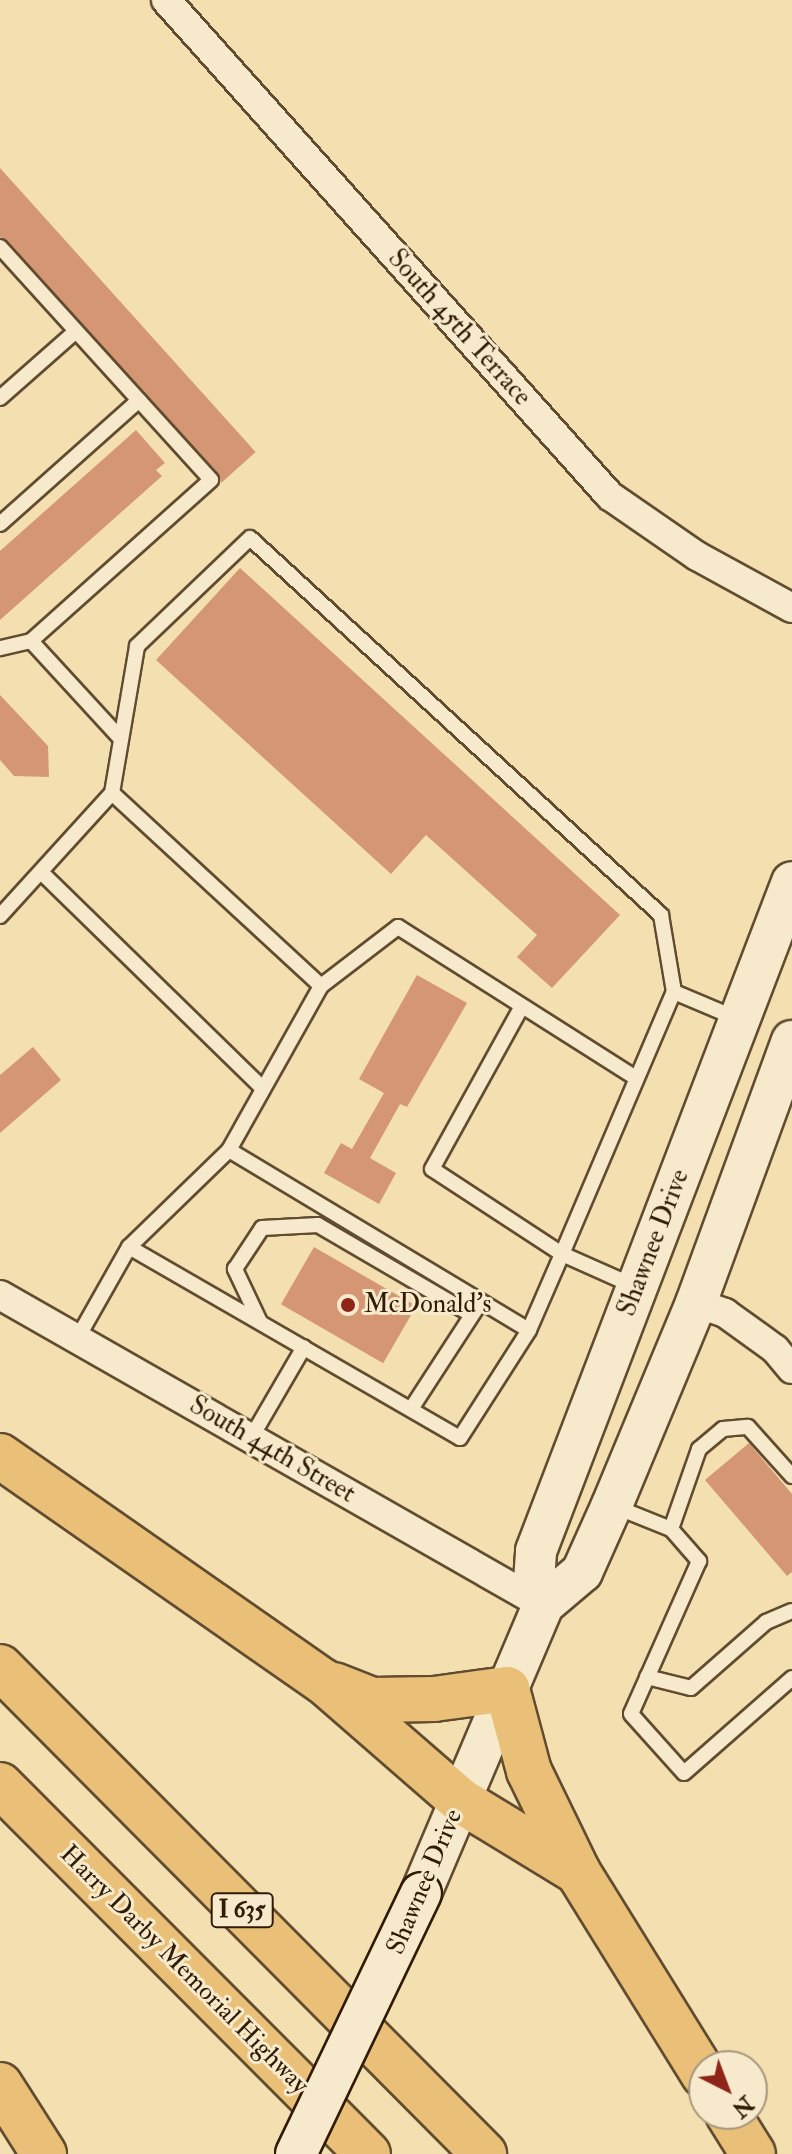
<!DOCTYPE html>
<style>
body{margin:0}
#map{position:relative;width:792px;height:2154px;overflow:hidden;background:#f3dfb0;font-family:"IM FELL Double Pica",serif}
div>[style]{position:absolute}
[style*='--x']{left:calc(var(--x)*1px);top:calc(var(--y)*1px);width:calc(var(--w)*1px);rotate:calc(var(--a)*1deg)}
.building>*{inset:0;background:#d59773;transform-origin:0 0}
.roads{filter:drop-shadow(2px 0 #614c30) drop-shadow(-2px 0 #614c30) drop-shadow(0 2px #614c30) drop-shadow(0 -2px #614c30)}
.service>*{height:14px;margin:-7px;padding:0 7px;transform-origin:7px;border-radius:7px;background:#f7eacc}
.minor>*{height:28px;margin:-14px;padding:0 14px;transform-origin:14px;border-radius:14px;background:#f7eacc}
.secondary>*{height:40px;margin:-20px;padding:0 20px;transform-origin:20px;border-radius:20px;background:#f7eacc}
.motorway>*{height:44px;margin:-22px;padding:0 22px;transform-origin:22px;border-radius:22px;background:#eac078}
.bridges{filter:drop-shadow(2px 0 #301b05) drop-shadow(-2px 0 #301b05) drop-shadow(0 2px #301b05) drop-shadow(0 -2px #301b05)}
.secondary-bridge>*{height:40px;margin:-20px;padding:0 20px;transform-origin:20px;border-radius:20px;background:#f7eacc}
.dots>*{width:22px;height:22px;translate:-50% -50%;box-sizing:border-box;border:4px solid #f7eacc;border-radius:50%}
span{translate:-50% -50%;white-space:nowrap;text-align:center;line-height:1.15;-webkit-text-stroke:6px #f7eacc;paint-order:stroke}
.shield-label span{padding:2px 6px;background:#f7eacc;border:2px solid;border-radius:6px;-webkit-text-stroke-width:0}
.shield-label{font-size:24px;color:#301b05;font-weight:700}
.street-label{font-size:26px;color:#301b05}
.poi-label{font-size:26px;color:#301b05}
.left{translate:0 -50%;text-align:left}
.north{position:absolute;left:688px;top:2050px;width:80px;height:80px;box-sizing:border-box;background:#f7eacc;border:2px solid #a7977c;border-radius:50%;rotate:138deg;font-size:22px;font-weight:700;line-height:32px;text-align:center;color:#301b05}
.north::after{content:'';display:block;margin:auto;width:28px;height:36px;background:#8f2418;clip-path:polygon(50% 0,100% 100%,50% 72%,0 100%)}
</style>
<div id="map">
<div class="building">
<i style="left:0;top:168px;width:382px;height:46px;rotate:48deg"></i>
<i style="clip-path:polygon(136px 430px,165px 463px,156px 470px,162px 476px,0 620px,0 551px)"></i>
<i style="clip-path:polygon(240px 568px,620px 915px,552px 988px,517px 957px,537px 935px,426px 835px,391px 874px,156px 660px)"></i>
<i style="clip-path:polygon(0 695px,48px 746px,49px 777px,14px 776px,0 760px)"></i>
<i style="clip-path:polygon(417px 975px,467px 1003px,407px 1107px,400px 1104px,370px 1158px,396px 1173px,379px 1204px,324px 1173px,341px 1143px,352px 1149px,384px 1093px,359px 1079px)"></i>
<i style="clip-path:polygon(33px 1047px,61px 1080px,0 1133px,0 1075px)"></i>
<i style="left:314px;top:1247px;width:118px;height:66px;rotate:30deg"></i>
<i style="clip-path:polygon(749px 1443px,792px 1494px,792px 1572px,787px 1576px,705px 1480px)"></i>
</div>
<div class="roads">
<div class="service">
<i style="--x:0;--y:247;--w:314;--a:47.8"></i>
<i style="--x:211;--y:480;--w:241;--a:138.2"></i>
<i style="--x:31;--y:641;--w:32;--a:167"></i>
<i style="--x:0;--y:398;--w:101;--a:-41.4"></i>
<i style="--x:0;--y:524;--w:186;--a:-41.7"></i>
<i style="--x:31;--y:641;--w:133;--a:47.4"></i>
<i style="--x:112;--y:793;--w:284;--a:42.7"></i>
<i style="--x:41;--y:872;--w:310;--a:44.3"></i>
<i style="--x:0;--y:916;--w:166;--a:-47.7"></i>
<i style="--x:112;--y:793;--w:149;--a:-80.3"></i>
<i style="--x:137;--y:646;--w:156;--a:-43.7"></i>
<i style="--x:250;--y:538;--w:558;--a:42.53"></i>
<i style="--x:661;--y:915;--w:78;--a:80.4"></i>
<i style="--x:229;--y:1150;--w:350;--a:31"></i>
<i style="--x:129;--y:1247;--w:382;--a:30"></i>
<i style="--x:460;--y:1438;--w:128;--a:-57.4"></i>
<i style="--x:529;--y:1330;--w:83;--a:-66.5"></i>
<i style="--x:562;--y:1254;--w:155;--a:-146.8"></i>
<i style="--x:432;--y:1169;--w:186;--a:-61.1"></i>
<i style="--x:634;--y:1286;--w:79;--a:-156"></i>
<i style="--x:562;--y:1254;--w:285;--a:-66.9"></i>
<i style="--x:674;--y:992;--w:67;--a:22.8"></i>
<i style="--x:260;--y:1322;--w:59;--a:-115.3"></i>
<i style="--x:235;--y:1269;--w:49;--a:-56.6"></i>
<i style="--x:262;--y:1228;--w:56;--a:-3.1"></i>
<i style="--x:318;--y:1225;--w:178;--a:30.3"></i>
<i style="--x:77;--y:1339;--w:106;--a:-60.5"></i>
<i style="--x:129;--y:1247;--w:139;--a:-44.1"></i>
<i style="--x:229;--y:1150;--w:188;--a:-60.7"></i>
<i style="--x:321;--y:986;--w:97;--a:-37.5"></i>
<i style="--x:398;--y:927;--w:282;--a:32.4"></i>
<i style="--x:411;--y:1409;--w:119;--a:-57"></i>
<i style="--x:251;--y:1438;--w:105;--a:-59.8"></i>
<i style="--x:616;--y:1507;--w:59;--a:21.8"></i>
<i style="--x:671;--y:1529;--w:43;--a:48.8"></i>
<i style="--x:699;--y:1561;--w:167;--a:114"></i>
<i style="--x:631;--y:1714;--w:79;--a:48.1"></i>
<i style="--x:684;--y:1773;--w:144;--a:-41.3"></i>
<i style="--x:671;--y:1529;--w:85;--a:-70.7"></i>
<i style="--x:699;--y:1449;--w:31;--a:-40"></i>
<i style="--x:723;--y:1429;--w:25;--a:-5"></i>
<i style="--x:748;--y:1427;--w:66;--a:48.1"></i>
<i style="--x:647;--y:1677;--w:45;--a:14"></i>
<i style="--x:691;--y:1688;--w:100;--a:-41.3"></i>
<i style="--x:766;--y:1622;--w:28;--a:-23"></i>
</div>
<div class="minor">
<i style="--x:166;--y:0;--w:666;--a:48.17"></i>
<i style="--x:610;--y:496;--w:106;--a:34.6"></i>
<i style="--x:697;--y:556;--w:108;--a:28.7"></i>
<i style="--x:0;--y:1295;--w:625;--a:29.72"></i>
<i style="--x:696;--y:1303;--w:31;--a:19"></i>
<i style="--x:725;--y:1313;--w:62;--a:35.8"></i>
<i style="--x:775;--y:1349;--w:26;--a:50"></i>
</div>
<div class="secondary">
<i style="--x:543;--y:1605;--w:26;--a:-111"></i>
<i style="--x:534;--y:1581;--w:30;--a:-86"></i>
<i style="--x:536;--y:1551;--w:716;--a:-69.06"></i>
<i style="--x:421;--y:1893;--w:313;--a:-67"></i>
<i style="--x:543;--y:1605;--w:51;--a:-40.2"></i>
<i style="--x:582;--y:1572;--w:73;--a:-65.9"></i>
<i style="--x:612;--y:1505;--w:219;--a:-67.4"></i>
<i style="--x:696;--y:1303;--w:279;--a:-69.9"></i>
</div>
<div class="motorway">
<i style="--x:0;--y:1456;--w:394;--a:34.9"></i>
<i style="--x:323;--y:1681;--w:183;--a:41"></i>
<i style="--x:461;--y:1801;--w:137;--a:31.3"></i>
<i style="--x:0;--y:1667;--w:687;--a:45.18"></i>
<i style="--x:334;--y:1685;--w:41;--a:21.5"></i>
<i style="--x:372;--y:1700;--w:62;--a:-0.9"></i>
<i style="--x:434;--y:1699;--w:74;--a:-7.8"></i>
<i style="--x:507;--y:1689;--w:85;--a:75"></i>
<i style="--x:529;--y:1771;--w:112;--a:64.1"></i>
<i style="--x:578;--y:1872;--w:239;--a:58.2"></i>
<i style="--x:0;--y:1785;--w:521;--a:45.08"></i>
<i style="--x:0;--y:2085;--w:82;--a:57.5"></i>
<i style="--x:728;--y:2114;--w:47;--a:58"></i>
</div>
</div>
<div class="bridges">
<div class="secondary-bridge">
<i style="--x:296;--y:2154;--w:289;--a:-64.4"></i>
</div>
</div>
<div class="dots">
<i style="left:348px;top:1305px;background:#8f2418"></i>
</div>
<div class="shield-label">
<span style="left:242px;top:1910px">I 635</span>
</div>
<div class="street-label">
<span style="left:459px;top:328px;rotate:48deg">South 45th Terrace</span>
<span style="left:654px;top:1243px;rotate:-69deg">Shawnee Drive</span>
<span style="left:272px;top:1450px;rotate:30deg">South 44th Street</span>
<span style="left:425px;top:1882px;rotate:-67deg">Shawnee Drive</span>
<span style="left:184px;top:1970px;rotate:45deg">Harry Darby Memorial Highway</span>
</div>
<div class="poi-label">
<span class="left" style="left:364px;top:1305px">McDonald's</span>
</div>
<div class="north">N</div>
</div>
